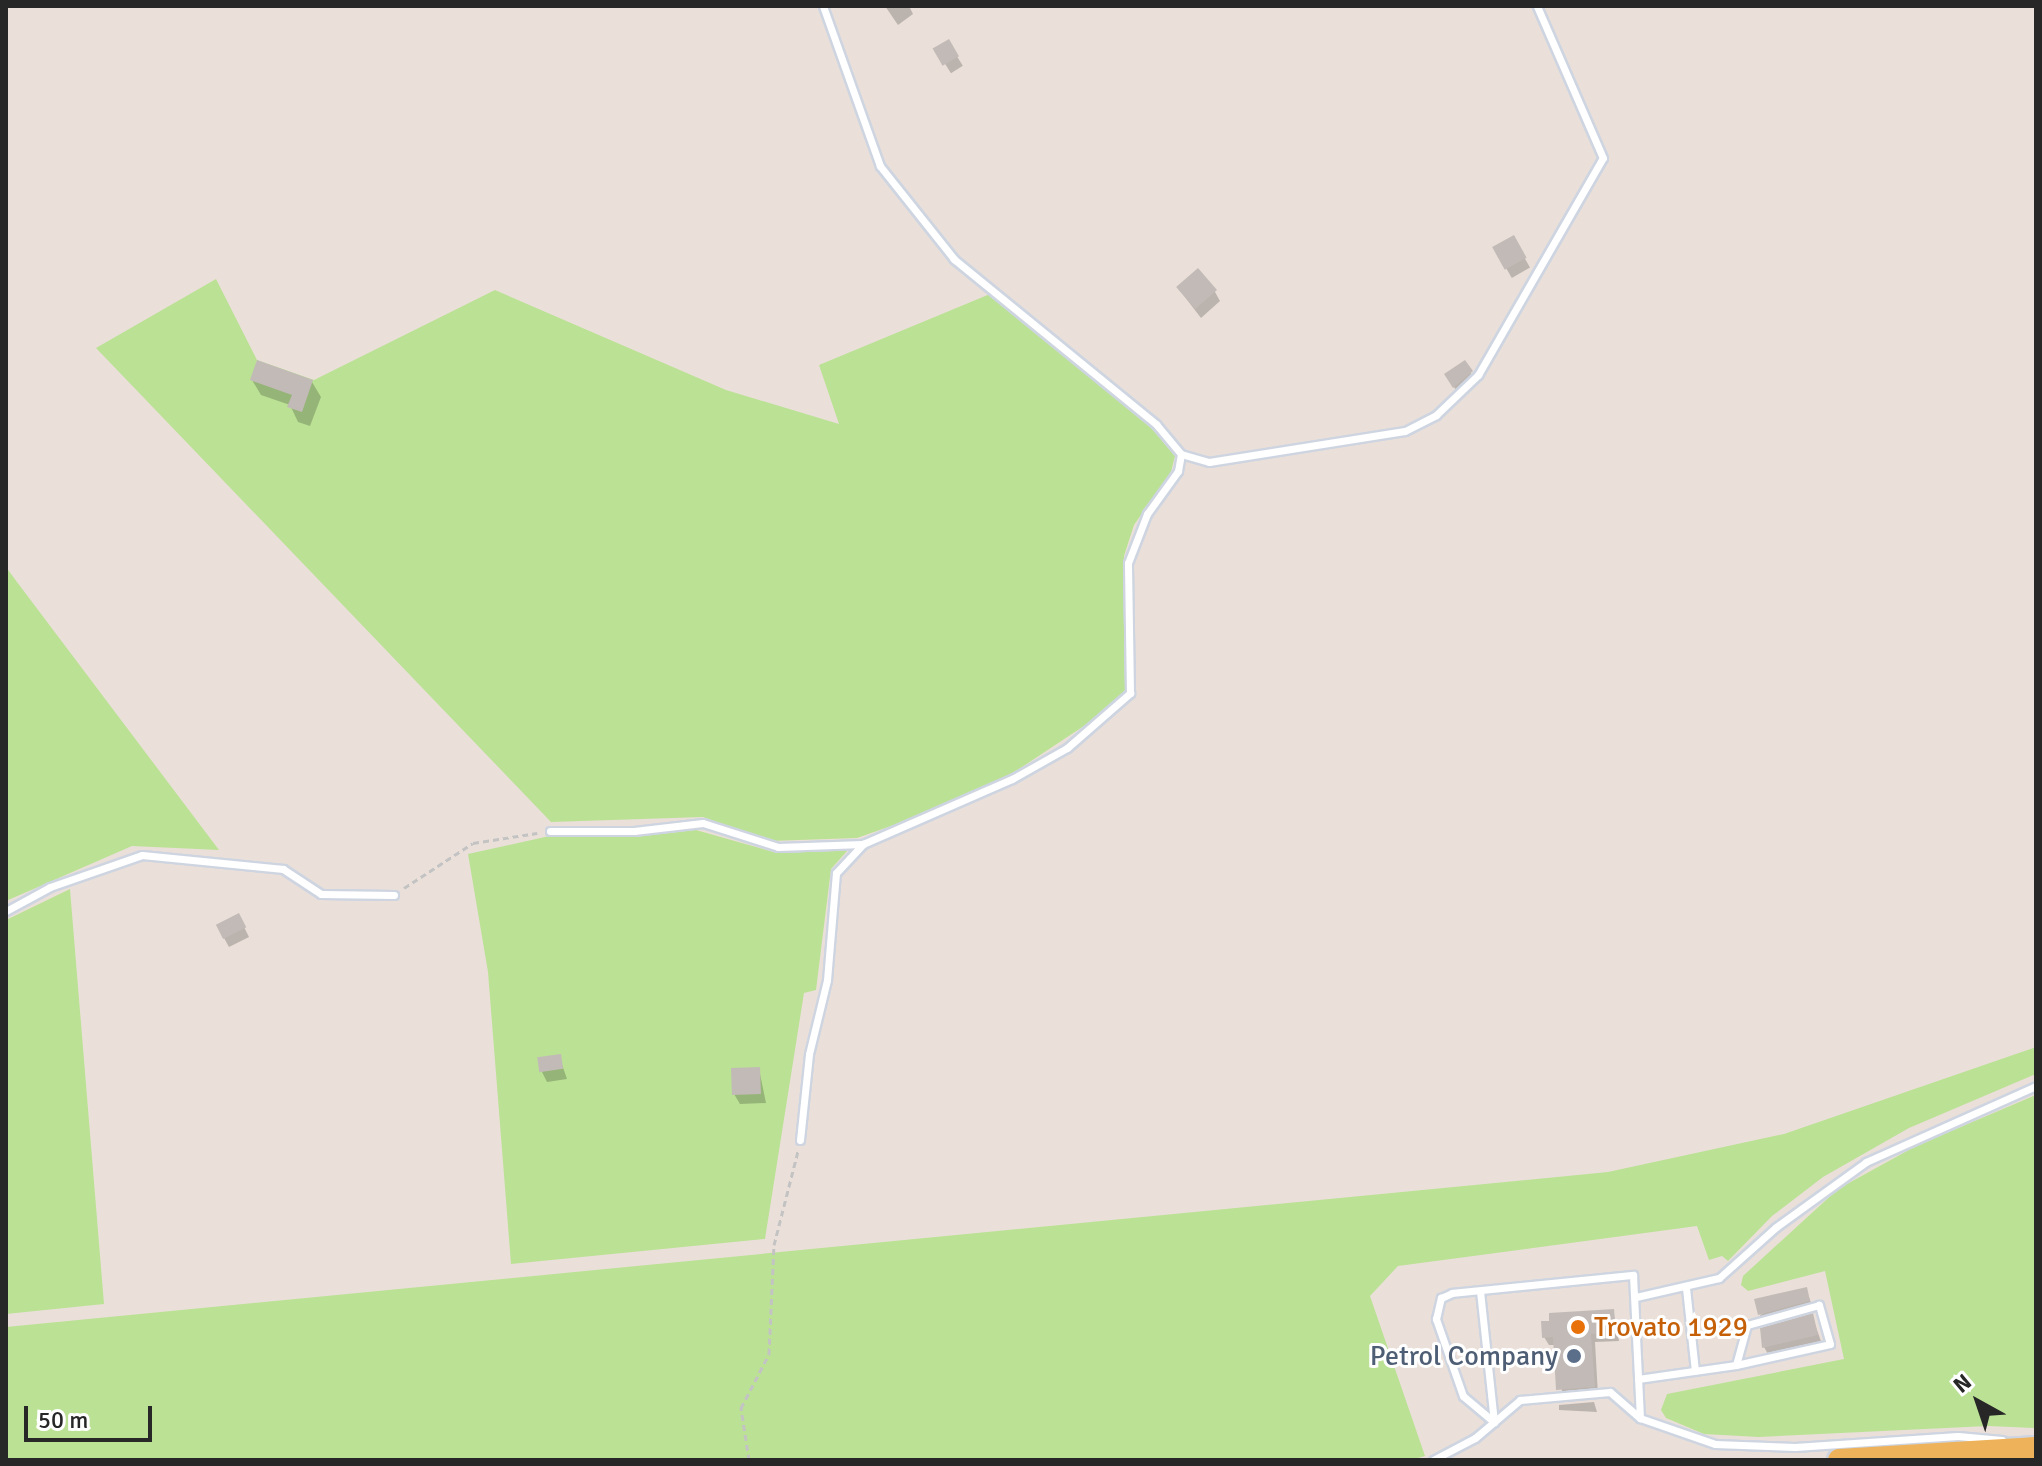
<!DOCTYPE html>
<style>
body{margin:0}
#map{position:relative;width:2042px;height:1466px;overflow:hidden;background:#eae0d9;font-family:Signika,sans-serif}
div>[style]{position:absolute}
[style*='--x']{left:calc(var(--x)*1px);top:calc(var(--y)*1px);width:calc(var(--w)*1px);rotate:calc(var(--a)*1deg)}
.green>*{inset:0;background:#bbe195}
.shadow>*{inset:0;background:#0003;transform-origin:0 0}
.building>*{inset:0;background:#c2bab6;transform-origin:0 0}
.path>*{height:3px;margin-top:-1.5px;transform-origin:0;background:repeating-linear-gradient(90deg,#c3c3c3 0 6px,transparent 0 10px)}
.roads{filter:drop-shadow(2px 0 #ced5e1) drop-shadow(-2px 0 #ced5e1) drop-shadow(0 2px #ced5e1) drop-shadow(0 -2px #ced5e1)}
.lane>*{height:7px;margin:-3.5px;padding:0 3.5px;transform-origin:3.5px;border-radius:3.5px;background:#fff}
.primary>*{height:22px;margin:-11px;padding:0 11px;transform-origin:11px;border-radius:11px;background:#eeb35a}
.dots>*{width:22px;height:22px;translate:-50% -50%;box-sizing:border-box;border:4px solid #fff;border-radius:50%}
span{translate:-50% -50%;white-space:nowrap;text-align:center;line-height:1.15;-webkit-text-stroke:6px #fff;paint-order:stroke}
.food-label{font-size:28px;color:#c56008}
.left{translate:0 -50%;text-align:left}
.service-label{font-size:28px;color:#4e5e75}
.right{translate:-100% -50%;text-align:right}
.frame{position:absolute;inset:0;border:8px solid #272727;pointer-events:none}
.north{position:absolute;left:1938px;top:1362px;width:80px;height:80px;-webkit-text-stroke:6px #fff;paint-order:stroke;rotate:320deg;font-size:22px;font-weight:700;line-height:32px;text-align:center;color:#272727}
.north::after{content:'';display:block;margin:auto;width:28px;height:36px;background:#272727;clip-path:polygon(50% 0,100% 100%,50% 72%,0 100%)}
.scale{position:absolute;left:24px;top:1406px;width:128px;height:36px;box-sizing:border-box;border:4px solid #272727;border-top:0;padding-left:10px;font-size:24px;line-height:28px;white-space:nowrap;color:#272727;-webkit-text-stroke:6px #fff;paint-order:stroke}
</style>
<div id="map">
<div class="green">
<i style="clip-path:polygon(216px 279px,257px 360px,314px 380px,495px 290px,726px 390px,839px 424px,819px 365px,990px 294px,1148px 424px,1175px 456px,1171px 472px,1134px 525px,1124px 556px,1126px 689px,1111px 708px,1013px 773px,939px 809px,857px 838px,770px 841px,703px 817px,551px 822px,96px 348px)"></i>
<i style="clip-path:polygon(6px 567px,17px 582px,219px 850px,132px 846px,6px 901px)"></i>
<i style="clip-path:polygon(696px 830px,777px 853px,848px 850px,831px 869px,816px 990px,804px 993px,765px 1239px,511px 1264px,488px 972px,468px 854px,554px 835px)"></i>
<i style="clip-path:polygon(70px 889px,104px 1304px,6px 1314px,6px 920px)"></i>
<i style="clip-path:polygon(2036px 1047px,2036px 1074px,1909px 1128px,1823px 1177px,1772px 1216px,1728px 1261px,1722px 1256px,1709px 1260px,1697px 1226px,1398px 1266px,1370px 1296px,1425px 1456px,1411px 1460px,6px 1460px,6px 1327px,1608px 1172px,1784px 1134px)"></i>
<i style="clip-path:polygon(2036px 1095px,2036px 1428px,1988px 1426px,1759px 1437px,1704px 1434px,1666px 1418px,1661px 1410px,1667px 1394px,1844px 1359px,1825px 1271px,1748px 1291px,1741px 1285px,1743px 1276px,1838px 1189px,1916px 1146px)"></i>
</div>
<div class="shadow">
<i style="clip-path:polygon(885px 6px,909px 6px,913px 14px,898px 25px)"></i>
<i style="left:948px;top:42px;width:28px;height:14px;rotate:58deg"></i>
<i style="left:1513px;top:238px;width:34px;height:21px;rotate:60deg"></i>
<i style="clip-path:polygon(1178px 288px,1215px 292px,1220px 301px,1201px 318px)"></i>
<i style="clip-path:polygon(1464px 362px,1476px 382px,1460px 396px,1452px 384px)"></i>
<i style="clip-path:polygon(252px 380px,312px 382px,321px 397px,310px 426px,298px 422px,290px 405px,261px 395px)"></i>
<i style="clip-path:polygon(243px 925px,249px 937px,229px 947px,224px 938px)"></i>
<i style="clip-path:polygon(559px 1056px,567px 1079px,547px 1082px,542px 1072px)"></i>
<i style="clip-path:polygon(759px 1069px,766px 1103px,740px 1104px,734px 1094px)"></i>
<i style="clip-path:polygon(1806px 1290px,1814px 1310px,1765px 1324px,1760px 1315px)"></i>
<i style="clip-path:polygon(1613px 1311px,1619px 1341px,1595px 1342px,1598px 1395px,1563px 1398px,1555px 1345px,1549px 1345px,1544px 1337px)"></i>
<i style="clip-path:polygon(1812px 1316px,1822px 1344px,1769px 1356px,1764px 1347px)"></i>
<i style="clip-path:polygon(1594px 1402px,1597px 1412px,1559px 1410px,1559px 1405px)"></i>
</div>
<div class="building">
<i style="left:949px;top:39px;width:20px;height:19px;rotate:60deg"></i>
<i style="left:1514px;top:235px;width:26px;height:25px;rotate:61deg"></i>
<i style="left:1198px;top:268px;width:29px;height:29px;rotate:49deg"></i>
<i style="clip-path:polygon(257px 360px,313px 380px,302px 412px,287px 407px,292px 395px,250px 380px)"></i>
<i style="clip-path:polygon(1465px 360px,1473px 371px,1453px 388px,1444px 374px)"></i>
<i style="left:239px;top:913px;width:16px;height:26px;rotate:63deg"></i>
<i style="left:561px;top:1054px;width:15px;height:24px;rotate:82deg"></i>
<i style="left:760px;top:1067px;width:27px;height:29px;rotate:88deg"></i>
<i style="clip-path:polygon(1807px 1287px,1810px 1301px,1758px 1315px,1754px 1299px)"></i>
<i style="clip-path:polygon(1614px 1309px,1616px 1333px,1591px 1334px,1595px 1387px,1556px 1390px,1553px 1337px,1542px 1338px,1541px 1321px,1549px 1321px,1549px 1313px)"></i>
<i style="clip-path:polygon(1813px 1313px,1818px 1335px,1762px 1348px,1760px 1328px)"></i>
</div>
<div class="path">
<i style="--x:404;--y:888;--w:82;--a:-33.1"></i>
<i style="--x:473;--y:843;--w:65;--a:-8.9"></i>
<i style="--x:749;--y:1460;--w:53;--a:-98.7"></i>
<i style="--x:741;--y:1408;--w:61;--a:-62.6"></i>
<i style="--x:769;--y:1354;--w:109;--a:-87.4"></i>
<i style="--x:774;--y:1245;--w:97;--a:-75.7"></i>
</div>
<div class="roads">
<div class="lane">
<i style="--x:1181;--y:454;--w:29;--a:16"></i>
<i style="--x:1209;--y:462;--w:198;--a:-9"></i>
<i style="--x:1405;--y:431;--w:35;--a:-27"></i>
<i style="--x:1436;--y:415;--w:58;--a:-43.6"></i>
<i style="--x:1478;--y:375;--w:250;--a:-60.1"></i>
<i style="--x:1603;--y:158;--w:166;--a:-113.5"></i>
<i style="--x:550;--y:831;--w:84;--a:0"></i>
<i style="--x:634;--y:831;--w:69;--a:-6.6"></i>
<i style="--x:703;--y:823;--w:79;--a:17.7"></i>
<i style="--x:778;--y:847;--w:85;--a:-2"></i>
<i style="--x:6;--y:911;--w:50;--a:-28.6"></i>
<i style="--x:50;--y:887;--w:97;--a:-19.2"></i>
<i style="--x:142;--y:855;--w:142;--a:5.7"></i>
<i style="--x:283;--y:869;--w:45;--a:33.3"></i>
<i style="--x:321;--y:894;--w:73;--a:0.8"></i>
<i style="--x:800;--y:1140;--w:86;--a:-84"></i>
<i style="--x:809;--y:1054;--w:76;--a:-76.3"></i>
<i style="--x:827;--y:980;--w:107;--a:-85.2"></i>
<i style="--x:836;--y:873;--w:40;--a:-47"></i>
<i style="--x:863;--y:844;--w:163;--a:-23.6"></i>
<i style="--x:1012;--y:779;--w:63;--a:-29.4"></i>
<i style="--x:1067;--y:748;--w:84;--a:-41.1"></i>
<i style="--x:1130;--y:693;--w:130;--a:-90.9"></i>
<i style="--x:1128;--y:563;--w:53;--a:-68.8"></i>
<i style="--x:1147;--y:514;--w:53;--a:-54.2"></i>
<i style="--x:1178;--y:471;--w:17;--a:-80"></i>
<i style="--x:1181;--y:454;--w:39;--a:-130"></i>
<i style="--x:1156;--y:424;--w:261;--a:-140.8"></i>
<i style="--x:954;--y:259;--w:119;--a:-128.5"></i>
<i style="--x:880;--y:166;--w:170;--a:-109.6"></i>
<i style="--x:1686;--y:1288;--w:83;--a:83.8"></i>
<i style="--x:1480;--y:1291;--w:132;--a:83.9"></i>
<i style="--x:1636;--y:1297;--w:85;--a:-12.9"></i>
<i style="--x:1719;--y:1278;--w:76;--a:-41.8"></i>
<i style="--x:1776;--y:1227;--w:111;--a:-35.8"></i>
<i style="--x:1866;--y:1162;--w:186;--a:-24.1"></i>
<i style="--x:1638;--y:1379;--w:99;--a:-8.1"></i>
<i style="--x:1736;--y:1365;--w:96;--a:-12.6"></i>
<i style="--x:1830;--y:1344;--w:41;--a:-105.8"></i>
<i style="--x:1819;--y:1305;--w:75;--a:164.5"></i>
<i style="--x:1747;--y:1325;--w:41;--a:105.4"></i>
<i style="--x:1494;--y:1422;--w:40;--a:-140"></i>
<i style="--x:1463;--y:1396;--w:82;--a:-109.3"></i>
<i style="--x:1436;--y:1319;--w:22;--a:-77"></i>
<i style="--x:1441;--y:1298;--w:12;--a:-24"></i>
<i style="--x:1452;--y:1293;--w:182;--a:-5.7"></i>
<i style="--x:1633;--y:1275;--w:143;--a:87.2"></i>
<i style="--x:1433;--y:1460;--w:47;--a:-27.6"></i>
<i style="--x:1475;--y:1438;--w:59;--a:-40.2"></i>
<i style="--x:1520;--y:1400;--w:90;--a:-5.1"></i>
<i style="--x:1610;--y:1392;--w:40;--a:41"></i>
<i style="--x:1640;--y:1418;--w:79;--a:19.1"></i>
<i style="--x:1715;--y:1444;--w:80;--a:2.1"></i>
<i style="--x:1795;--y:1447;--w:163;--a:-3.9"></i>
<i style="--x:1958;--y:1436;--w:44;--a:5.2"></i>
</div>
<div class="primary">
<i style="--x:1839;--y:1460;--w:197;--a:-3.5"></i>
</div>
</div>
<div class="dots">
<i style="left:1578px;top:1327px;background:#e8710a"></i>
<i style="left:1574px;top:1356px;background:#5c6f8a"></i>
</div>
<div class="food-label">
<span class="left" style="left:1594px;top:1327px">Trovato 1929</span>
</div>
<div class="service-label">
<span class="right" style="left:1558px;top:1356px">Petrol Company</span>
</div>
<div class="frame"></div>
<div class="north">N</div>
<div class="scale">50 m</div>
</div>
